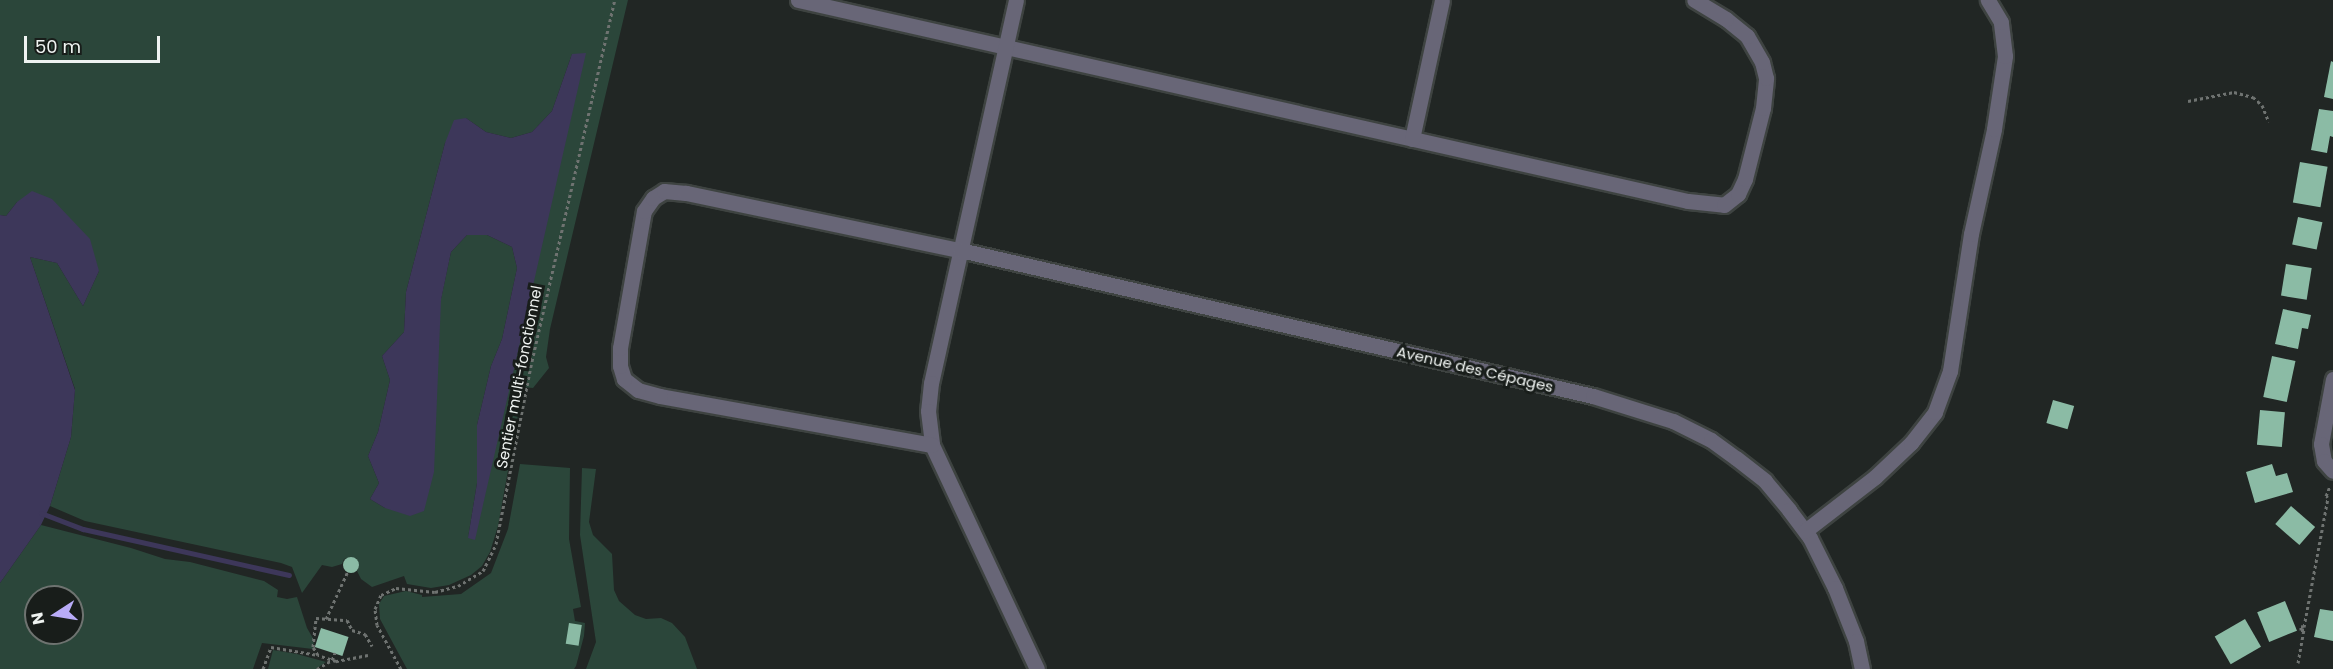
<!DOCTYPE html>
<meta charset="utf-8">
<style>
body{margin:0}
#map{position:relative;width:2333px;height:669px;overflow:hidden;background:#212624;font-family:Poppins,sans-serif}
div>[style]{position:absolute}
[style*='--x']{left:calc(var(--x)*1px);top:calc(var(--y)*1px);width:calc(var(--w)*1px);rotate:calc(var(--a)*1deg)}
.green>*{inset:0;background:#2b463a}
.water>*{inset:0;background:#3d375a}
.stream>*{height:5px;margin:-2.5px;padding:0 2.5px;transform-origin:2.5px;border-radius:2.5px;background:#3d375a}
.building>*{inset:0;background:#8bbba5;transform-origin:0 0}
.round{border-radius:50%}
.path>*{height:3px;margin-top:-1.5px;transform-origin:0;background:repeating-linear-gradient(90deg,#6f7371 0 3px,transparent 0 6px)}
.roads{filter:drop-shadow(2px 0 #3e4341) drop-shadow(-2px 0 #3e4341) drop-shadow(0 2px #3e4341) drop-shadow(0 -2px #3e4341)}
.street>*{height:15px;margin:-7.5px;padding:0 7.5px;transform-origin:7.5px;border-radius:7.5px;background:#686677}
span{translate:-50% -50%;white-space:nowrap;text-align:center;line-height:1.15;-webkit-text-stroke:6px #181d1a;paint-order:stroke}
.street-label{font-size:15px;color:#eff3f1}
.north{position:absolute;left:24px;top:585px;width:60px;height:60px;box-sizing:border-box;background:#181d1a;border:2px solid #6e7370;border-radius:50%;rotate:258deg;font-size:16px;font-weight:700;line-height:24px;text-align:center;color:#eff3f1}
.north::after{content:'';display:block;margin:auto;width:21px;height:27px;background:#b8abf7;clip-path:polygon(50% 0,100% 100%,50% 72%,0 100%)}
.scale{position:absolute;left:24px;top:36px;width:136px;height:27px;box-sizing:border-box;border:3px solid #eff3f1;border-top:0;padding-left:8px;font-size:18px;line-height:21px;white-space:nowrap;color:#eff3f1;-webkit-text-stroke:4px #181d1a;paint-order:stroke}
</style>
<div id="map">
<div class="green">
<i style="clip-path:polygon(evenodd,0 0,628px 0,550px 329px,546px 357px,549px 368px,533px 388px,523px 387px,498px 526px,490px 552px,482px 566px,471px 575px,449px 585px,431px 588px,407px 584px,404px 576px,372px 587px,361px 579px,357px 571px,359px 566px,357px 559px,351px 557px,344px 559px,342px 564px,332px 567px,322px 565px,302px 593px,292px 567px,281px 563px,85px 521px,50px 506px,71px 437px,75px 389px,30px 257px,57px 263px,83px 306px,99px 271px,17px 202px,6px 216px,0 215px,0 0,572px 54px,468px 538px,477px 483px,477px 425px,491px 366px,502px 339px,517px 268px,512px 247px,487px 235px,467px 235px,451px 252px,441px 299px,385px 508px,370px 499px,379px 483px,368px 456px,378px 432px,390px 380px,382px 356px,404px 332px,406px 292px,445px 143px,466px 118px,486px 132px,511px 138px,532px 132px,552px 111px,572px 54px)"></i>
<i style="clip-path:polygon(520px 464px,570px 468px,569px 539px,581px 607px,573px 609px,575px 621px,585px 623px,584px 636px,576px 666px,574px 669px,407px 669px,380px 619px,379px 604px,384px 596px,406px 591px,422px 595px,422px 597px,461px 594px,491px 573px,508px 529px)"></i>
<i style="clip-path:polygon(582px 468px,596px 469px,589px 522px,593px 535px,612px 554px,614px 590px,619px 601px,635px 615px,646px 619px,661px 618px,672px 623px,685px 637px,697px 669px,586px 669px,596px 642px,580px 535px)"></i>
<i style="clip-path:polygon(evenodd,41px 525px,131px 548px,165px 559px,190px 562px,264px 581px,278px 590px,277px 597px,287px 599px,297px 597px,307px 628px,314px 640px,313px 649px,262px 643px,253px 669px,0 669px,0 583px,41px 525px,36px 597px,72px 597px,72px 633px,36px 633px,36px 597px)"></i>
<i style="clip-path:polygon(273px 650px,297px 654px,326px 662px,316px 669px,268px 669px)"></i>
</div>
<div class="water">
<i style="clip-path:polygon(586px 53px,475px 540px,468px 538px,477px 483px,477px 425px,491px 366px,502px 339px,517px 268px,512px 247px,487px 235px,467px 235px,451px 252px,441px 300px,434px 472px,424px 511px,410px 516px,385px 508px,370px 499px,379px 483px,368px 456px,378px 432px,390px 380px,382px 356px,404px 332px,406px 292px,445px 143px,454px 120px,466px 118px,486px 132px,511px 138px,532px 132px,552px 111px,572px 54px)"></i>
<i style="clip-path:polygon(32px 191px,52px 199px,90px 239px,99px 271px,83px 306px,57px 263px,30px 257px,75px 390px,71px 437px,50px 506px,41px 525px,0 583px,0 215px,6px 216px,17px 202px)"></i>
</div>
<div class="stream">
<i style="--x:41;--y:513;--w:45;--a:20.9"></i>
<i style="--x:83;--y:529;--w:211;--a:12.6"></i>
</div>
<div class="building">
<i style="clip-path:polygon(2331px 61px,2333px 62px,2333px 99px,2324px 97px)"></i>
<i style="clip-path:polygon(2319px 109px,2333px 111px,2333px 137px,2330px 136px,2327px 153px,2311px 150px)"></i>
<i style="left:2300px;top:162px;width:28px;height:41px;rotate:10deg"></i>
<i style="left:2298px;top:217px;width:25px;height:28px;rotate:12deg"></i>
<i style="left:2286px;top:264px;width:26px;height:32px;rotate:9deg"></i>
<i style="clip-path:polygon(2283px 309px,2311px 315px,2308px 329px,2302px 328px,2298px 349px,2275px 344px)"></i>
<i style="left:2272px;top:356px;width:24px;height:42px;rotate:12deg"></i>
<i style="left:2053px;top:400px;width:22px;height:24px;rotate:16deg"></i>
<i style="left:2260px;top:410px;width:25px;height:35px;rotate:5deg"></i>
<i style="clip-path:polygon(2272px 464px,2276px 476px,2287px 473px,2293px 492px,2255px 503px,2246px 472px)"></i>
<i style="left:2291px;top:506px;width:32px;height:24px;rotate:41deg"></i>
<i class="round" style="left:343px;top:557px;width:16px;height:16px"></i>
<i style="left:2285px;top:601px;width:32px;height:30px;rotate:68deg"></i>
<i style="clip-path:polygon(2320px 609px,2333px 611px,2333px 641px,2314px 637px)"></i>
<i style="left:2245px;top:619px;width:32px;height:35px;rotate:60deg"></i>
<i style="left:569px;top:623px;width:13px;height:21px;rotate:9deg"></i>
<i style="left:321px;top:628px;width:29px;height:20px;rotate:18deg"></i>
</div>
<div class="path">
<i style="--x:2188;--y:101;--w:47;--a:-11.1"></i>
<i style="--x:2234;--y:92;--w:20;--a:15"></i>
<i style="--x:2253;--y:97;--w:12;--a:42"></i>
<i style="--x:2262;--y:105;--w:18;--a:68"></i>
<i style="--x:326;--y:619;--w:53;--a:-65.4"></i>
<i style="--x:368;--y:655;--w:33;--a:169"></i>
<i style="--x:336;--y:661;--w:19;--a:-162"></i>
<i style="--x:318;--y:655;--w:9;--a:-122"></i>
<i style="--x:313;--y:647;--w:29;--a:-84"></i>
<i style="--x:316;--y:618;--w:31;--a:4"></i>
<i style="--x:347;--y:620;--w:11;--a:63"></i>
<i style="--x:352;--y:630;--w:14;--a:17"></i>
<i style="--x:365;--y:634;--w:14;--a:60"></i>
<i style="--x:2298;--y:663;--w:34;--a:-80"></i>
<i style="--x:2304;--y:630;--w:3;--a:180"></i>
<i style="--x:2301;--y:630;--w:4;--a:-90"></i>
<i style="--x:2301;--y:626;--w:3;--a:18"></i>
<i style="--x:2304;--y:627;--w:132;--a:-79.5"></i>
<i style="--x:2328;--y:497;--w:2;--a:-153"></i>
<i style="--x:2326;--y:496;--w:11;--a:-68"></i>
<i style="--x:263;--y:669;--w:23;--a:-70"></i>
<i style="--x:271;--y:647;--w:48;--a:9.7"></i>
<i style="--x:317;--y:669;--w:17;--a:-31"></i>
<i style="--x:332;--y:660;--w:8;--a:-67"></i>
<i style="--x:401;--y:669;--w:50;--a:-118.6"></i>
<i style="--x:377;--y:625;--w:16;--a:-97"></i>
<i style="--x:375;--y:609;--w:15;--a:-67"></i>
<i style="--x:381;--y:595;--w:17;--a:-25"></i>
<i style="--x:396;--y:588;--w:39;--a:6"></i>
<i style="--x:435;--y:592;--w:24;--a:-15"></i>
<i style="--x:458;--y:586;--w:29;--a:-31"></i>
<i style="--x:483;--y:571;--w:30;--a:-64"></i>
<i style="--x:496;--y:544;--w:187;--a:-78.9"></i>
<i style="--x:532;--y:361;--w:370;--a:-77.1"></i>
</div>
<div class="roads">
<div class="street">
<i style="--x:798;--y:0;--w:912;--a:12.73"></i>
<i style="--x:1688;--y:201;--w:36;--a:6"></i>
<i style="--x:1724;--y:205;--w:18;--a:-38"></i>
<i style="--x:1738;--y:194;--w:17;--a:-65"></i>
<i style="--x:1745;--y:179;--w:73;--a:-75.8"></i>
<i style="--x:1763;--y:108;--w:30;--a:-84"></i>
<i style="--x:1766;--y:78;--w:16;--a:-104"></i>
<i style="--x:1762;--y:62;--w:30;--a:-120"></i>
<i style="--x:1747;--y:36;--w:27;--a:-141"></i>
<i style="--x:1726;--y:19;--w:37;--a:-149"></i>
<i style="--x:1016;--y:0;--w:392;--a:102.5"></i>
<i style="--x:931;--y:383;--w:28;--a:96"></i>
<i style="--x:928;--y:411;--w:34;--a:83"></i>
<i style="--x:932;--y:445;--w:247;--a:64.9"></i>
<i style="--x:1412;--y:139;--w:142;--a:-77.8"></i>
<i style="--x:2333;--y:379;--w:66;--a:100.5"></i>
<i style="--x:2321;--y:444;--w:17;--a:80"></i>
<i style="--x:2324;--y:461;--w:13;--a:48"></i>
<i style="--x:932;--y:445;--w:276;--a:-169.8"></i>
<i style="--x:660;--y:396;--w:23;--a:-165"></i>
<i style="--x:638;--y:390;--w:18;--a:-142"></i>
<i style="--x:624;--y:379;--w:14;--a:-107"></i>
<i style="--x:620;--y:366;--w:18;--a:-90"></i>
<i style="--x:620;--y:348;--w:139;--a:-80.1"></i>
<i style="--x:644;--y:211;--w:16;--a:-55"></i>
<i style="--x:653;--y:198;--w:13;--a:-32"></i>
<i style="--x:664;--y:191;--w:22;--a:5"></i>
<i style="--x:686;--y:193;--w:280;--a:11.8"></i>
<i style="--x:960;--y:250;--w:650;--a:12.99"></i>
<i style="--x:1593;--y:396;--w:84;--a:17.4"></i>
<i style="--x:1673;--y:421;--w:42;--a:26.6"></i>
<i style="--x:1711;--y:440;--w:31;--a:36"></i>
<i style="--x:1736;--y:458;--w:37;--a:38"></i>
<i style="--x:1765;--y:481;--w:38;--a:50"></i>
<i style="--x:1789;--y:510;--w:35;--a:53"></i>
<i style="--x:1810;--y:538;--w:56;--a:63.4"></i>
<i style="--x:1835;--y:588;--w:57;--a:68.4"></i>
<i style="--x:1856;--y:641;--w:29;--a:78"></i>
<i style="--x:1805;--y:531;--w:88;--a:-37.6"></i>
<i style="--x:1875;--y:477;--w:50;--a:-43.4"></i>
<i style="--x:1911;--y:443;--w:39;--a:-52"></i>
<i style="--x:1935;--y:412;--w:44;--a:-69.9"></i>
<i style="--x:1950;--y:371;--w:139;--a:-81.3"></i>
<i style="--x:1971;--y:234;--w:107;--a:-77.6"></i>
<i style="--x:1994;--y:129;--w:74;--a:-81.4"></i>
<i style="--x:2005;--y:56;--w:34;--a:-97"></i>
<i style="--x:2001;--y:22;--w:26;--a:-121"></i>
</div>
</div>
<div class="street-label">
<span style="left:1475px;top:369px;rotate:13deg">Avenue des Cépages</span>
<span style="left:519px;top:377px;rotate:-79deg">Sentier multi-fonctionnel</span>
</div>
<div class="north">N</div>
<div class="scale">50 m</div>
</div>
